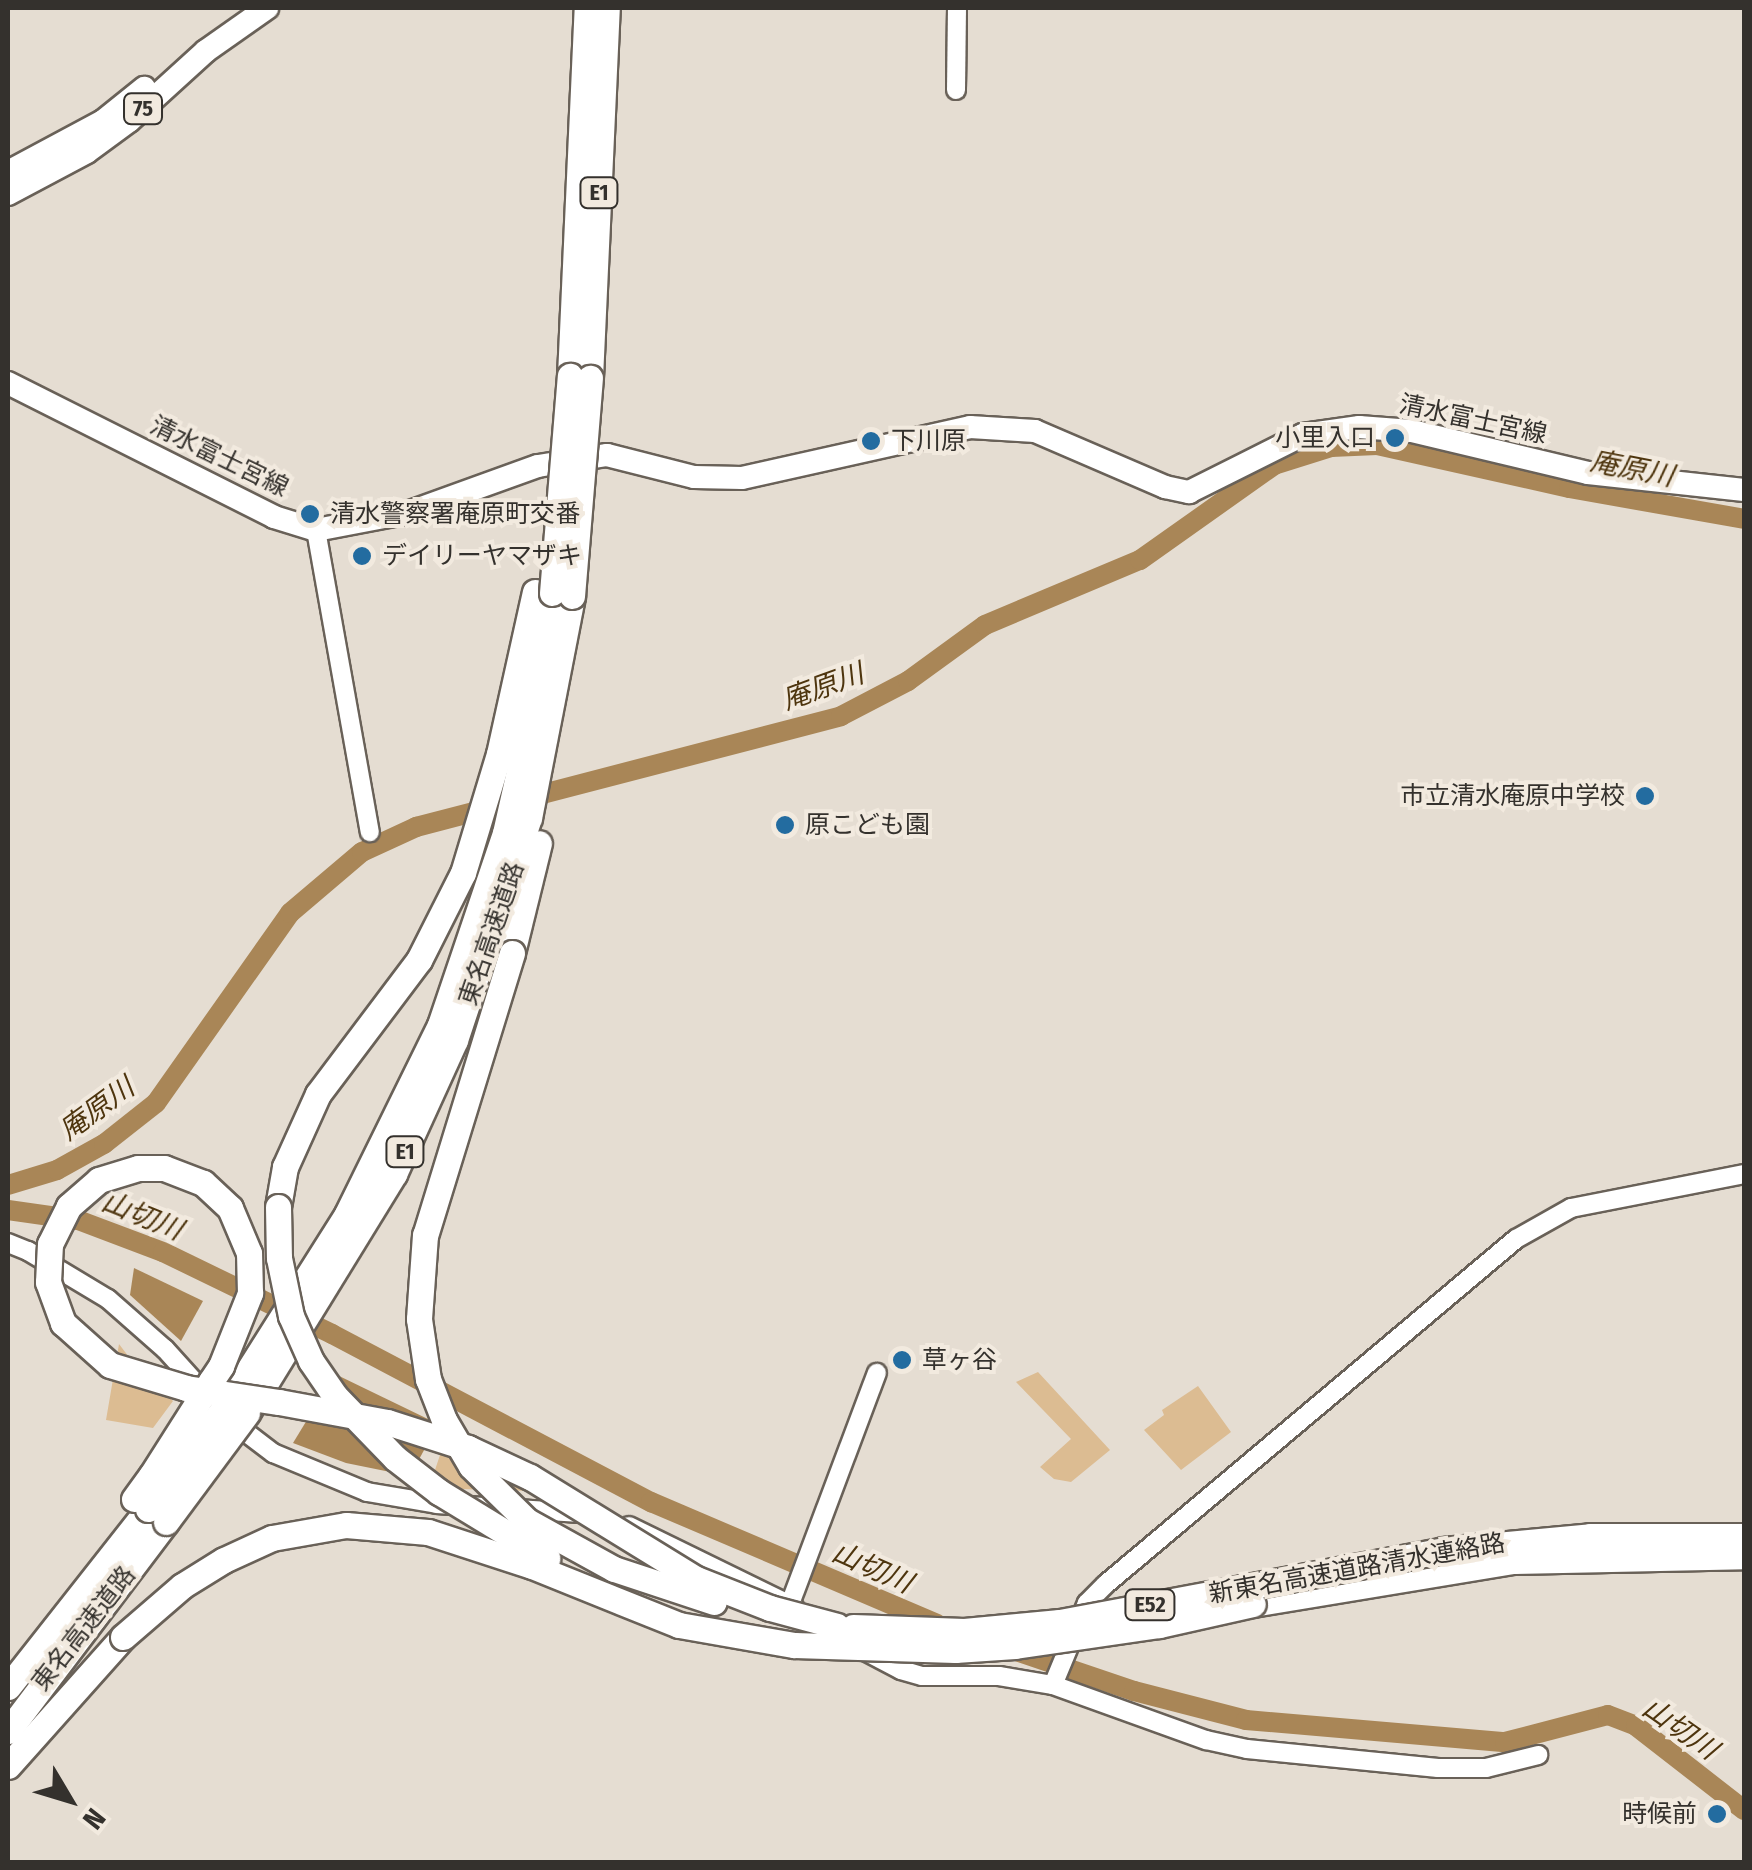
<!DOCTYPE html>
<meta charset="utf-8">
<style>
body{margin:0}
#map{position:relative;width:1752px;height:1870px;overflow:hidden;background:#e5ddd2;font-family:"Fira Sans Condensed","Noto Sans JP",sans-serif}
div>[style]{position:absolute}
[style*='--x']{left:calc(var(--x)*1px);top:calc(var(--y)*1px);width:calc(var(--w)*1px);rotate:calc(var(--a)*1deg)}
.green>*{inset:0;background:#dcbc92}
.water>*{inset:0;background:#a98657}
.river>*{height:20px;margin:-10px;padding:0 10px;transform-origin:10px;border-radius:10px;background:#a98657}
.roads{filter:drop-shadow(2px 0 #696158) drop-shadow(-2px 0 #696158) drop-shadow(0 2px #696158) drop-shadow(0 -2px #696158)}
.tertiary>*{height:18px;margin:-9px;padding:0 9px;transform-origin:9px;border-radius:9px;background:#fff}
.primary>*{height:22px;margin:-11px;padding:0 11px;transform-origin:11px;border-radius:11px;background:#fff}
.motorway>*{height:25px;margin:-12.5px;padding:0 12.5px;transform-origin:12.5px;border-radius:12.5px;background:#fff}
.bridges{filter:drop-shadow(2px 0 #696158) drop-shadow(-2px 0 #696158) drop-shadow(0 2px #696158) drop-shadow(0 -2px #696158)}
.motorway-bridge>*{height:25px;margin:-12.5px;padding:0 12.5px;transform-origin:12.5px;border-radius:12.5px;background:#fff}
.dots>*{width:28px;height:28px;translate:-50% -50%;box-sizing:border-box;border:5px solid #f2eadf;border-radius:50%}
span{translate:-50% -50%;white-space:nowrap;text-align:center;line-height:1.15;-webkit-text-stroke:8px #f2eadf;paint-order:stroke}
.shield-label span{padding:2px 8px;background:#f2eadf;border:2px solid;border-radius:8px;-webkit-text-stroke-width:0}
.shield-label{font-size:22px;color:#34312d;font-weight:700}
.street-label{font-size:25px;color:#34312d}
.poi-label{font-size:25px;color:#34312d}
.right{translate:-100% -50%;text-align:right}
.left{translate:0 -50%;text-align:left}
.water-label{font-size:28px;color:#4e350e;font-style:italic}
.frame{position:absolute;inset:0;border:10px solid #34312d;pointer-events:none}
.north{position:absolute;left:20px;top:1750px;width:100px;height:100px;-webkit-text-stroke:8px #f2eadf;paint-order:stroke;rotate:128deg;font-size:28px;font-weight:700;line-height:40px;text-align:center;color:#34312d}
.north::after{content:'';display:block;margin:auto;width:35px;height:45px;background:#34312d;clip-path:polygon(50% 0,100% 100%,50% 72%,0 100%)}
</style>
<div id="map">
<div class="green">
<i style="clip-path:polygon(119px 1344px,138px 1369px,173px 1401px,153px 1428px,106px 1420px)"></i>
<i style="clip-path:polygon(1038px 1372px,1110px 1450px,1071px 1482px,1054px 1479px,1040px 1467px,1071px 1439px,1016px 1382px)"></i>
<i style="clip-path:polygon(1198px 1386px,1231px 1432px,1181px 1470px,1144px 1430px,1164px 1415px,1162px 1410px)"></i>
<i style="clip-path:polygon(446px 1437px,531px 1491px,429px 1488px)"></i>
</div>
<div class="water">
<i style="clip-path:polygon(134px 1268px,203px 1301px,181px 1341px,130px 1295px)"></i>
<i style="clip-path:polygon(335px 1374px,432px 1421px,436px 1428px,410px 1476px,346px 1463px,293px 1443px)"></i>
</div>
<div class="river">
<i style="--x:8;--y:1185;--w:51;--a:-17"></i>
<i style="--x:57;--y:1170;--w:54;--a:-29"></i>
<i style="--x:104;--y:1144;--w:66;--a:-38.3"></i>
<i style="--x:156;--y:1103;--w:232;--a:-54.8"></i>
<i style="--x:290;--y:913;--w:94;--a:-40.3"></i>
<i style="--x:362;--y:852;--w:60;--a:-24.8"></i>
<i style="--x:416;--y:827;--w:439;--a:-14.6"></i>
<i style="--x:841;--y:716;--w:76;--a:-27.6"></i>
<i style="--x:908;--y:681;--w:95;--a:-36"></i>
<i style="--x:985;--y:625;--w:168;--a:-22.8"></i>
<i style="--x:1140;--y:560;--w:164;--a:-35.3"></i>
<i style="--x:1274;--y:465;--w:60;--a:-17.5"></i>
<i style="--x:1331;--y:447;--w:46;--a:-2.5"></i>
<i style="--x:1377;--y:445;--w:197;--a:12.6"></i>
<i style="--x:1569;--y:488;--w:178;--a:10"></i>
<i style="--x:8;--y:1210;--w:71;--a:8.1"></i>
<i style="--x:78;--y:1220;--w:91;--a:20.6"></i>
<i style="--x:163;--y:1252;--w:188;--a:25.9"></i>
<i style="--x:332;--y:1334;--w:361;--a:27.8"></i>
<i style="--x:651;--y:1502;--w:311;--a:23.1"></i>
<i style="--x:1007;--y:1648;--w:134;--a:18.7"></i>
<i style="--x:1134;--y:1691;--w:116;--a:14.5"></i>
<i style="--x:1246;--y:1720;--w:260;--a:4.9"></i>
<i style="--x:1505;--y:1742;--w:106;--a:-14.7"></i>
<i style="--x:1608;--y:1715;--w:30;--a:21"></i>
<i style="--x:1636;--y:1726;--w:137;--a:37.9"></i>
</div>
<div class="roads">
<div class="tertiary">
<i style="--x:956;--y:90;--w:82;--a:-89.3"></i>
<i style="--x:316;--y:530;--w:307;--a:79.9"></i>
<i style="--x:8;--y:1243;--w:22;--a:22"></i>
<i style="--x:28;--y:1251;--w:93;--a:31"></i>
<i style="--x:108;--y:1299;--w:76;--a:41.3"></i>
<i style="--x:165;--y:1349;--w:57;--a:47.9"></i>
<i style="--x:231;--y:1421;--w:53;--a:37.3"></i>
<i style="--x:273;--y:1453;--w:102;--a:22.5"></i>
<i style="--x:367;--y:1492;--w:71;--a:9.7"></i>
<i style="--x:437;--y:1504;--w:143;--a:3.6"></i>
<i style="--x:629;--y:1526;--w:184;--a:26.1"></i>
<i style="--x:790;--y:1604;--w:247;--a:-69.4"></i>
<i style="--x:863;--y:1650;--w:43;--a:27.8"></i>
<i style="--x:901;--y:1670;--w:22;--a:16"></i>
<i style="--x:922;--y:1676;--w:77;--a:0"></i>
<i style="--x:999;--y:1676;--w:55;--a:9.5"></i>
<i style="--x:1053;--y:1685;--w:163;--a:19.8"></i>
<i style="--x:1206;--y:1740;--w:42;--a:12.4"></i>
<i style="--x:1247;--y:1749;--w:192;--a:5.7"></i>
<i style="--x:1438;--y:1768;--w:48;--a:0"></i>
<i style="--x:1486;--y:1768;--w:54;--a:-14"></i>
<i style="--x:1053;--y:1685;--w:89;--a:-67.5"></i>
<i style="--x:1087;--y:1603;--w:27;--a:-45"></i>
<i style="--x:1106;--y:1584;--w:536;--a:-40.08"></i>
<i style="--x:1516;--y:1239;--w:63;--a:-29.4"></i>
<i style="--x:1571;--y:1208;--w:176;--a:-11.1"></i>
</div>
<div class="primary">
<i style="--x:8;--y:172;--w:108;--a:-28.2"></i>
<i style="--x:103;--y:121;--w:53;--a:-38.8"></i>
<i style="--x:8;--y:194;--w:89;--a:-28"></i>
<i style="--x:87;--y:152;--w:52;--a:-36.4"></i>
<i style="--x:129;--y:121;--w:104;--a:-42.3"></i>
<i style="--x:206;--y:51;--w:75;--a:-35.2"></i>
<i style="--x:8;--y:383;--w:298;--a:26.7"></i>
<i style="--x:274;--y:517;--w:44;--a:17.2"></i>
<i style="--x:316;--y:530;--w:96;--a:-10.8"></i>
<i style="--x:410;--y:512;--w:136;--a:-19.8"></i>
<i style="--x:538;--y:466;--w:70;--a:-9.1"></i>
<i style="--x:607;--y:455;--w:90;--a:14.2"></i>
<i style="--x:694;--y:477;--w:48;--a:1.2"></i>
<i style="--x:742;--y:478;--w:234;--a:-12.6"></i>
<i style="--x:970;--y:427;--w:65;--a:3.5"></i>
<i style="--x:1035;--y:431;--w:142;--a:23.3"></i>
<i style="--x:1165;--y:487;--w:25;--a:12"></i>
<i style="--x:1189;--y:492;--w:127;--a:-26.6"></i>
<i style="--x:1303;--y:435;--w:57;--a:-8.1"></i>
<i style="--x:1359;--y:427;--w:53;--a:4.3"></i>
<i style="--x:1412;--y:431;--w:181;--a:13.4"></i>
<i style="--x:1588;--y:473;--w:157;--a:6.2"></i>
</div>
<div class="motorway">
<i style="--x:570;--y:376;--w:368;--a:-87.4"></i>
<i style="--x:590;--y:378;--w:370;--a:-87.4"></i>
<i style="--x:512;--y:953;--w:113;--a:-76.2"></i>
<i style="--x:278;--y:1207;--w:41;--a:-80.1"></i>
<i style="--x:285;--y:1167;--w:80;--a:-65.7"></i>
<i style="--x:318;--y:1094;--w:168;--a:-53"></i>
<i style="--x:419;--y:960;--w:97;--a:-63.2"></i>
<i style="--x:463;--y:873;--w:124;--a:-73.2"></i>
<i style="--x:499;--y:754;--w:166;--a:-77.5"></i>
<i style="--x:229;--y:1401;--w:221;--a:-57.7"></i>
<i style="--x:347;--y:1214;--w:211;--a:-63.8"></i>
<i style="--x:440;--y:1025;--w:203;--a:-71.3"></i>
<i style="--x:505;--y:833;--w:104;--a:-77.2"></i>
<i style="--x:528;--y:732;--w:141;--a:-80.2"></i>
<i style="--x:247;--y:1413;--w:281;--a:-58.4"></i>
<i style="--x:394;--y:1174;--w:147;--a:-65.5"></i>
<i style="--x:455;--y:1040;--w:234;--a:-71.6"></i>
<i style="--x:529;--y:818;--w:226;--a:-79"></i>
<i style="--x:1443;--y:1550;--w:148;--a:-5.4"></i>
<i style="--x:1590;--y:1536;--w:154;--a:0"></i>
<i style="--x:1253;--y:1604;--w:265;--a:-9.4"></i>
<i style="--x:1514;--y:1561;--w:230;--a:-1.2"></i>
<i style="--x:8;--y:1687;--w:226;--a:-51.8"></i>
<i style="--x:8;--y:1731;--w:262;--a:-52.9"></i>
<i style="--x:8;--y:1766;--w:173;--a:-48.3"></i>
</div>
</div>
<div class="bridges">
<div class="motorway-bridge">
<i style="--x:552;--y:593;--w:218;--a:-85.3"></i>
<i style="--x:572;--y:596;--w:219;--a:-85.3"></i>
<i style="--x:512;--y:953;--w:295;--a:107.1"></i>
<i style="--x:425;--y:1235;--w:84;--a:94.1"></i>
<i style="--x:419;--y:1319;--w:61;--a:81.5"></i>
<i style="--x:428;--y:1379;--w:44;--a:68.7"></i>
<i style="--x:444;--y:1420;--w:53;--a:59.6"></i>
<i style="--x:471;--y:1466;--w:78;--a:44.5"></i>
<i style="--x:527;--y:1521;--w:99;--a:28.9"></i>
<i style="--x:614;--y:1569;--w:105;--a:18.3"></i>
<i style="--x:278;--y:1207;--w:51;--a:88.9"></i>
<i style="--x:279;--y:1258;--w:59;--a:78.3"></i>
<i style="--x:291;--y:1316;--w:49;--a:66"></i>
<i style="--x:311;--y:1361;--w:42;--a:55.6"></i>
<i style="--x:335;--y:1396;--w:86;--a:45.9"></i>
<i style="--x:395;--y:1458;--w:56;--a:37.7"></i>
<i style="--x:439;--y:1492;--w:127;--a:31.4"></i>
<i style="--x:134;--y:1499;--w:29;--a:-54"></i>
<i style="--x:151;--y:1476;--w:84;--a:-57.6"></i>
<i style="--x:196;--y:1405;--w:28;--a:-58"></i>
<i style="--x:211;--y:1381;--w:18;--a:-56"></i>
<i style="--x:221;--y:1366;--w:79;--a:-68.3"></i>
<i style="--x:250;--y:1293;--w:40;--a:-91.4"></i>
<i style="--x:249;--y:1253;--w:49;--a:-112.9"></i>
<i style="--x:230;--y:1208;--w:37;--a:-137"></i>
<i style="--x:203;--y:1183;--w:42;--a:-159"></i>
<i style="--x:164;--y:1168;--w:26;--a:180"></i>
<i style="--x:138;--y:1168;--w:41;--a:162.9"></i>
<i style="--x:99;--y:1180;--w:40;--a:139"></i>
<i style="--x:69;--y:1206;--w:42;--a:116.6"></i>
<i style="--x:50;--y:1244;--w:38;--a:93"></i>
<i style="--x:48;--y:1282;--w:44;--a:69.9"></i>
<i style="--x:63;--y:1323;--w:63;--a:41.8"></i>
<i style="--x:110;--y:1365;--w:79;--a:16.8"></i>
<i style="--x:186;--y:1388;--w:94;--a:8.6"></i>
<i style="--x:279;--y:1402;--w:110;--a:10.5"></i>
<i style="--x:387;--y:1422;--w:85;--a:17.8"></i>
<i style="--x:468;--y:1448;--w:68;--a:25.1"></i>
<i style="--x:530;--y:1477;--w:195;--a:31.6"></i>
<i style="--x:696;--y:1579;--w:79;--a:21.4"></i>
<i style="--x:770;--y:1608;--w:69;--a:15"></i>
<i style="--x:148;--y:1509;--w:135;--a:-53.1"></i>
<i style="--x:166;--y:1522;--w:136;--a:-53.4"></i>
<i style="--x:853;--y:1627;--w:111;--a:2.1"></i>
<i style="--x:964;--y:1631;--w:96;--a:-5.4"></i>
<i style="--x:1060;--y:1622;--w:390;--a:-10.6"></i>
<i style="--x:123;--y:1637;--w:78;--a:-40.8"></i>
<i style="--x:182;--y:1586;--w:49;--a:-31.8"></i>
<i style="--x:224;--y:1560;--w:53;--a:-24.6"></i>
<i style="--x:272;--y:1538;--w:75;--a:-10"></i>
<i style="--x:346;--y:1525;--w:82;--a:4.9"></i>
<i style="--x:428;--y:1532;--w:109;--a:18.1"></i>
<i style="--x:532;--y:1566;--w:158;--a:21.9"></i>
<i style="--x:679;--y:1625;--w:117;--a:9.9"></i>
<i style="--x:794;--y:1645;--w:161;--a:1.8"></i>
<i style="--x:955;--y:1650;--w:60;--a:-3.8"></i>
<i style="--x:1015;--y:1646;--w:146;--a:-8.3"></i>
<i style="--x:1159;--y:1625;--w:96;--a:-12.6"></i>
</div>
</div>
<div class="dots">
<i style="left:1395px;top:438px;background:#236ca0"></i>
<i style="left:871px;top:441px;background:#236ca0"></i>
<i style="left:310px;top:514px;background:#236ca0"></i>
<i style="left:362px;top:556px;background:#236ca0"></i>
<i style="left:1645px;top:796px;background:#236ca0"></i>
<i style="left:785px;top:825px;background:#236ca0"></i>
<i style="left:902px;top:1360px;background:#236ca0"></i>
<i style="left:1717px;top:1814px;background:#236ca0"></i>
</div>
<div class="shield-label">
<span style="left:143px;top:109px">75</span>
<span style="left:599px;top:193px">E1</span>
<span style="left:405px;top:1152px">E1</span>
<span style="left:1150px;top:1605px">E52</span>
</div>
<div class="street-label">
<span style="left:1473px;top:420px;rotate:12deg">清水富士宮線</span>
<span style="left:219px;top:457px;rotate:26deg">清水富士宮線</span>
<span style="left:492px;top:934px;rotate:-71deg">東名高速道路</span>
<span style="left:1357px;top:1569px;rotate:-10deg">新東名高速道路清水連絡路</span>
<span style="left:84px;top:1629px;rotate:-52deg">東名高速道路</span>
</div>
<div class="poi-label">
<span class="right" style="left:1375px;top:438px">小里入口</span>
<span class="left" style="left:891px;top:441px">下川原</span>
<span class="left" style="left:330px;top:514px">清水警察署庵原町交番</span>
<span class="left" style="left:382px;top:556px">デイリーヤマザキ</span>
<span class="right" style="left:1625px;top:796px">市立清水庵原中学校</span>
<span class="left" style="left:805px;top:825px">原こども園</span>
<span class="left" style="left:922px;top:1360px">草ヶ谷</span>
<span class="right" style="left:1697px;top:1814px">時候前</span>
</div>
<div class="water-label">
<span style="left:1632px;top:469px;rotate:11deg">庵原川</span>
<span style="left:823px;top:687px;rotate:-20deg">庵原川</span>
<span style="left:97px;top:1109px;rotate:-36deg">庵原川</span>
<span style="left:142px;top:1216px;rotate:22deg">山切川</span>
<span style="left:872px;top:1568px;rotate:24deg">山切川</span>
<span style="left:1680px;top:1729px;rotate:35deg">山切川</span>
</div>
<div class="frame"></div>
<div class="north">N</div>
</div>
